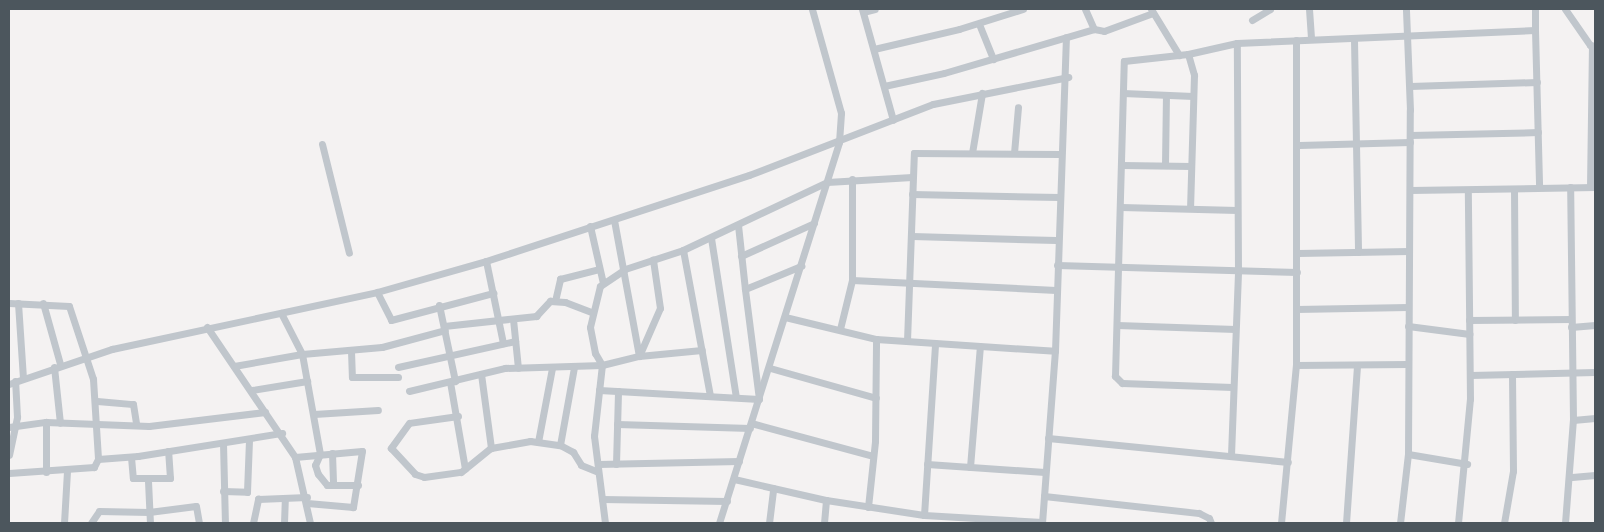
<!DOCTYPE html>
<style>
body{margin:0}
#map{position:relative;width:1604px;height:532px;overflow:hidden;background:#f4f2f2;font-family:"Alegreya Sans",sans-serif}
div>[style]{position:absolute}
[style*='--x']{left:calc(var(--x)*1px);top:calc(var(--y)*1px);width:calc(var(--w)*1px);rotate:calc(var(--a)*1deg)}
.minor>*{height:7px;margin:-3.5px;padding:0 3.5px;transform-origin:3.5px;border-radius:3.5px;background:#c0c6cc}
span{translate:-50% -50%;white-space:nowrap;text-align:center;line-height:1.15;-webkit-text-stroke:5px #fff;paint-order:stroke}
.frame{position:absolute;inset:0;border:10px solid #4c565d;pointer-events:none}
</style>
<div id="map">
<div class="minor">
<i style="--x:862;--y:9;--w:115;--a:74.4"></i>
<i style="--x:1085;--y:9;--w:22;--a:66"></i>
<i style="--x:1151;--y:9;--w:54;--a:58.7"></i>
<i style="--x:1309;--y:9;--w:30;--a:86"></i>
<i style="--x:1565;--y:9;--w:44;--a:55.2"></i>
<i style="--x:1590;--y:45;--w:5;--a:11"></i>
<i style="--x:863;--y:12;--w:12;--a:-14"></i>
<i style="--x:1252;--y:20;--w:21;--a:-31"></i>
<i style="--x:979;--y:24;--w:38;--a:68"></i>
<i style="--x:1535;--y:30;--w:157;--a:88.5"></i>
<i style="--x:1354;--y:40;--w:212;--a:88.9"></i>
<i style="--x:874;--y:49;--w:87;--a:-13.2"></i>
<i style="--x:959;--y:29;--w:67;--a:-17.4"></i>
<i style="--x:1188;--y:54;--w:22;--a:74"></i>
<i style="--x:1194;--y:75;--w:133;--a:91.7"></i>
<i style="--x:884;--y:86;--w:61;--a:-12.2"></i>
<i style="--x:944;--y:73;--w:156;--a:-16.3"></i>
<i style="--x:1094;--y:29;--w:10;--a:11"></i>
<i style="--x:1104;--y:31;--w:52;--a:-20.2"></i>
<i style="--x:1410;--y:86;--w:127;--a:-1.8"></i>
<i style="--x:1123;--y:93;--w:70;--a:2.5"></i>
<i style="--x:1410;--y:135;--w:128;--a:-1.3"></i>
<i style="--x:322;--y:144;--w:112;--a:76.1"></i>
<i style="--x:1299;--y:145;--w:111;--a:-1.5"></i>
<i style="--x:972;--y:153;--w:61;--a:-80.5"></i>
<i style="--x:1014;--y:153;--w:46;--a:-85"></i>
<i style="--x:1122;--y:165;--w:69;--a:0.8"></i>
<i style="--x:1165;--y:165;--w:70;--a:-89.2"></i>
<i style="--x:1590;--y:187;--w:141;--a:-89.2"></i>
<i style="--x:1514;--y:189;--w:131;--a:89.6"></i>
<i style="--x:1410;--y:190;--w:185;--a:-0.9"></i>
<i style="--x:912;--y:194;--w:147;--a:1.2"></i>
<i style="--x:1121;--y:207;--w:116;--a:1.5"></i>
<i style="--x:614;--y:220;--w:138;--a:79.6"></i>
<i style="--x:738;--y:225;--w:64;--a:83.8"></i>
<i style="--x:590;--y:226;--w:58;--a:77.2"></i>
<i style="--x:912;--y:236;--w:144;--a:1.6"></i>
<i style="--x:711;--y:238;--w:161;--a:81.1"></i>
<i style="--x:683;--y:250;--w:148;--a:79.5"></i>
<i style="--x:1298;--y:253;--w:111;--a:-1"></i>
<i style="--x:741;--y:256;--w:80;--a:-24.3"></i>
<i style="--x:486;--y:261;--w:84;--a:78.3"></i>
<i style="--x:1057;--y:265;--w:240;--a:1.7"></i>
<i style="--x:852;--y:280;--w:204;--a:2.8"></i>
<i style="--x:377;--y:292;--w:31;--a:63"></i>
<i style="--x:391;--y:320;--w:106;--a:-14.8"></i>
<i style="--x:555;--y:301;--w:23;--a:-77"></i>
<i style="--x:560;--y:279;--w:40;--a:-14.4"></i>
<i style="--x:9;--y:303;--w:60;--a:2.9"></i>
<i style="--x:69;--y:306;--w:77;--a:71.8"></i>
<i style="--x:93;--y:379;--w:80;--a:86.4"></i>
<i style="--x:98;--y:459;--w:9;--a:117"></i>
<i style="--x:94;--y:467;--w:85;--a:176"></i>
<i style="--x:18;--y:303;--w:75;--a:86.2"></i>
<i style="--x:43;--y:303;--w:63;--a:74.4"></i>
<i style="--x:439;--y:305;--w:78;--a:78.1"></i>
<i style="--x:1296;--y:309;--w:112;--a:-1"></i>
<i style="--x:281;--y:313;--w:46;--a:62.9"></i>
<i style="--x:302;--y:354;--w:102;--a:79.8"></i>
<i style="--x:320;--y:454;--w:12;--a:114"></i>
<i style="--x:315;--y:465;--w:9;--a:72"></i>
<i style="--x:318;--y:474;--w:14;--a:51"></i>
<i style="--x:327;--y:485;--w:31;--a:0"></i>
<i style="--x:785;--y:317;--w:94;--a:13.6"></i>
<i style="--x:876;--y:339;--w:179;--a:3.8"></i>
<i style="--x:513;--y:319;--w:49;--a:84.2"></i>
<i style="--x:1469;--y:320;--w:102;--a:-0.6"></i>
<i style="--x:1117;--y:325;--w:118;--a:1.9"></i>
<i style="--x:444;--y:326;--w:93;--a:-6.2"></i>
<i style="--x:536;--y:316;--w:21;--a:-47"></i>
<i style="--x:550;--y:301;--w:15;--a:4"></i>
<i style="--x:565;--y:302;--w:28;--a:21"></i>
<i style="--x:1408;--y:326;--w:62;--a:7.5"></i>
<i style="--x:207;--y:327;--w:157;--a:55.9"></i>
<i style="--x:295;--y:457;--w:68;--a:77.2"></i>
<i style="--x:1571;--y:327;--w:24;--a:-5"></i>
<i style="--x:840;--y:329;--w:50;--a:-76.2"></i>
<i style="--x:852;--y:280;--w:101;--a:-90"></i>
<i style="--x:907;--y:341;--w:188;--a:-87.9"></i>
<i style="--x:914;--y:153;--w:146;--a:0.4"></i>
<i style="--x:351;--y:351;--w:26;--a:88"></i>
<i style="--x:352;--y:377;--w:46;--a:0"></i>
<i style="--x:639;--y:356;--w:52;--a:-66.4"></i>
<i style="--x:660;--y:308;--w:49;--a:-98.3"></i>
<i style="--x:1296;--y:365;--w:111;--a:-0.5"></i>
<i style="--x:234;--y:366;--w:69;--a:-10"></i>
<i style="--x:302;--y:354;--w:80;--a:-5"></i>
<i style="--x:382;--y:347;--w:65;--a:-15.1"></i>
<i style="--x:54;--y:367;--w:56;--a:83.9"></i>
<i style="--x:398;--y:367;--w:120;--a:-12.5"></i>
<i style="--x:770;--y:368;--w:110;--a:15.8"></i>
<i style="--x:481;--y:374;--w:75;--a:82.3"></i>
<i style="--x:1470;--y:375;--w:125;--a:-1.4"></i>
<i style="--x:450;--y:382;--w:88;--a:80.2"></i>
<i style="--x:9;--y:384;--w:109;--a:-18.8"></i>
<i style="--x:112;--y:349;--w:271;--a:-12.1"></i>
<i style="--x:377;--y:292;--w:113;--a:-15.9"></i>
<i style="--x:486;--y:261;--w:277;--a:-18.1"></i>
<i style="--x:749;--y:175;--w:197;--a:-21.1"></i>
<i style="--x:933;--y:104;--w:138;--a:-11.3"></i>
<i style="--x:1232;--y:387;--w:110;--a:-177.9"></i>
<i style="--x:1122;--y:383;--w:10;--a:-135"></i>
<i style="--x:1115;--y:376;--w:315;--a:-88.4"></i>
<i style="--x:1124;--y:61;--w:64;--a:-6.2"></i>
<i style="--x:1188;--y:54;--w:50;--a:-12.7"></i>
<i style="--x:1237;--y:43;--w:298;--a:-2.5"></i>
<i style="--x:1535;--y:30;--w:21;--a:-90"></i>
<i style="--x:252;--y:390;--w:56;--a:-9.3"></i>
<i style="--x:599;--y:390;--w:160;--a:3.2"></i>
<i style="--x:759;--y:399;--w:111;--a:-97.3"></i>
<i style="--x:745;--y:289;--w:61;--a:-22.3"></i>
<i style="--x:409;--y:391;--w:99;--a:-13.5"></i>
<i style="--x:505;--y:368;--w:97;--a:-1.8"></i>
<i style="--x:602;--y:365;--w:38;--a:-14"></i>
<i style="--x:639;--y:356;--w:63;--a:-5.4"></i>
<i style="--x:97;--y:401;--w:36;--a:5"></i>
<i style="--x:133;--y:404;--w:20;--a:81"></i>
<i style="--x:314;--y:414;--w:64;--a:-3.6"></i>
<i style="--x:458;--y:416;--w:49;--a:171.9"></i>
<i style="--x:409;--y:423;--w:31;--a:126"></i>
<i style="--x:391;--y:448;--w:35;--a:47"></i>
<i style="--x:415;--y:474;--w:9;--a:18"></i>
<i style="--x:424;--y:477;--w:37;--a:-8"></i>
<i style="--x:461;--y:472;--w:38;--a:-39"></i>
<i style="--x:491;--y:448;--w:40;--a:-10"></i>
<i style="--x:530;--y:441;--w:30;--a:8"></i>
<i style="--x:560;--y:445;--w:15;--a:28"></i>
<i style="--x:573;--y:452;--w:15;--a:58"></i>
<i style="--x:581;--y:465;--w:18;--a:22"></i>
<i style="--x:1573;--y:420;--w:22;--a:-5"></i>
<i style="--x:46;--y:422;--w:50;--a:90"></i>
<i style="--x:751;--y:423;--w:126;--a:15.1"></i>
<i style="--x:617;--y:424;--w:133;--a:1.7"></i>
<i style="--x:9;--y:427;--w:37;--a:-8"></i>
<i style="--x:46;--y:422;--w:103;--a:2.2"></i>
<i style="--x:149;--y:426;--w:117;--a:-6.9"></i>
<i style="--x:1048;--y:438;--w:241;--a:5.7"></i>
<i style="--x:538;--y:442;--w:75;--a:-79.3"></i>
<i style="--x:223;--y:443;--w:80;--a:88.6"></i>
<i style="--x:560;--y:445;--w:79;--a:-79.8"></i>
<i style="--x:332;--y:453;--w:31;--a:88"></i>
<i style="--x:1408;--y:454;--w:60;--a:9.6"></i>
<i style="--x:9;--y:455;--w:39;--a:-78"></i>
<i style="--x:17;--y:417;--w:36;--a:-93"></i>
<i style="--x:1231;--y:455;--w:185;--a:-87.8"></i>
<i style="--x:1238;--y:270;--w:227;--a:-90.3"></i>
<i style="--x:131;--y:457;--w:21;--a:85"></i>
<i style="--x:133;--y:478;--w:37;--a:0"></i>
<i style="--x:170;--y:478;--w:27;--a:-94"></i>
<i style="--x:295;--y:457;--w:67;--a:-5.1"></i>
<i style="--x:362;--y:451;--w:57;--a:99.1"></i>
<i style="--x:353;--y:507;--w:46;--a:-175"></i>
<i style="--x:98;--y:459;--w:40;--a:-4.3"></i>
<i style="--x:138;--y:456;--w:146;--a:-9.1"></i>
<i style="--x:598;--y:464;--w:141;--a:-1.2"></i>
<i style="--x:616;--y:464;--w:73;--a:-88.4"></i>
<i style="--x:927;--y:464;--w:118;--a:3.9"></i>
<i style="--x:970;--y:467;--w:121;--a:-85.3"></i>
<i style="--x:1572;--y:477;--w:23;--a:-5"></i>
<i style="--x:734;--y:479;--w:94;--a:12.9"></i>
<i style="--x:826;--y:500;--w:99;--a:8.7"></i>
<i style="--x:924;--y:515;--w:118;--a:3.4"></i>
<i style="--x:148;--y:481;--w:42;--a:87.3"></i>
<i style="--x:223;--y:491;--w:24;--a:2"></i>
<i style="--x:247;--y:492;--w:53;--a:-87.8"></i>
<i style="--x:1044;--y:496;--w:156;--a:6.3"></i>
<i style="--x:1199;--y:513;--w:11;--a:27"></i>
<i style="--x:1209;--y:518;--w:5;--a:68"></i>
<i style="--x:602;--y:499;--w:125;--a:0.9"></i>
<i style="--x:868;--y:507;--w:66;--a:-83.9"></i>
<i style="--x:875;--y:441;--w:102;--a:-89.4"></i>
<i style="--x:924;--y:515;--w:172;--a:-86.3"></i>
<i style="--x:64;--y:523;--w:52;--a:-86.7"></i>
<i style="--x:91;--y:523;--w:14;--a:-56"></i>
<i style="--x:99;--y:511;--w:50;--a:1.1"></i>
<i style="--x:149;--y:512;--w:47;--a:-7.3"></i>
<i style="--x:196;--y:506;--w:17;--a:80"></i>
<i style="--x:253;--y:523;--w:25;--a:-78"></i>
<i style="--x:258;--y:499;--w:49;--a:-2.3"></i>
<i style="--x:284;--y:523;--w:24;--a:-88"></i>
<i style="--x:605;--y:523;--w:88;--a:-97.2"></i>
<i style="--x:594;--y:436;--w:71;--a:-83.6"></i>
<i style="--x:602;--y:365;--w:14;--a:-120"></i>
<i style="--x:595;--y:353;--w:26;--a:-101"></i>
<i style="--x:590;--y:327;--w:42;--a:-76.3"></i>
<i style="--x:600;--y:286;--w:30;--a:-34"></i>
<i style="--x:625;--y:269;--w:61;--a:-18.1"></i>
<i style="--x:683;--y:250;--w:159;--a:-25.3"></i>
<i style="--x:827;--y:182;--w:85;--a:-3.4"></i>
<i style="--x:719;--y:523;--w:399;--a:-72.5"></i>
<i style="--x:839;--y:142;--w:29;--a:-86"></i>
<i style="--x:841;--y:113;--w:108;--a:-105.6"></i>
<i style="--x:769;--y:523;--w:35;--a:-83"></i>
<i style="--x:824;--y:523;--w:23;--a:-85"></i>
<i style="--x:1042;--y:523;--w:172;--a:-85.7"></i>
<i style="--x:1055;--y:351;--w:314;--a:-88"></i>
<i style="--x:1281;--y:523;--w:159;--a:-84.6"></i>
<i style="--x:1296;--y:365;--w:325;--a:-90"></i>
<i style="--x:1346;--y:523;--w:157;--a:-86"></i>
<i style="--x:1400;--y:523;--w:69;--a:-83.4"></i>
<i style="--x:1408;--y:454;--w:344;--a:-89.7"></i>
<i style="--x:1410;--y:110;--w:101;--a:-92.3"></i>
<i style="--x:1458;--y:523;--w:125;--a:-84.5"></i>
<i style="--x:1470;--y:399;--w:208;--a:-90.6"></i>
<i style="--x:1504;--y:523;--w:53;--a:-80.2"></i>
<i style="--x:1513;--y:471;--w:97;--a:-90.6"></i>
<i style="--x:1565;--y:523;--w:103;--a:-85.6"></i>
<i style="--x:1573;--y:420;--w:233;--a:-90.7"></i>
</div>
<div class="frame"></div>
</div>
